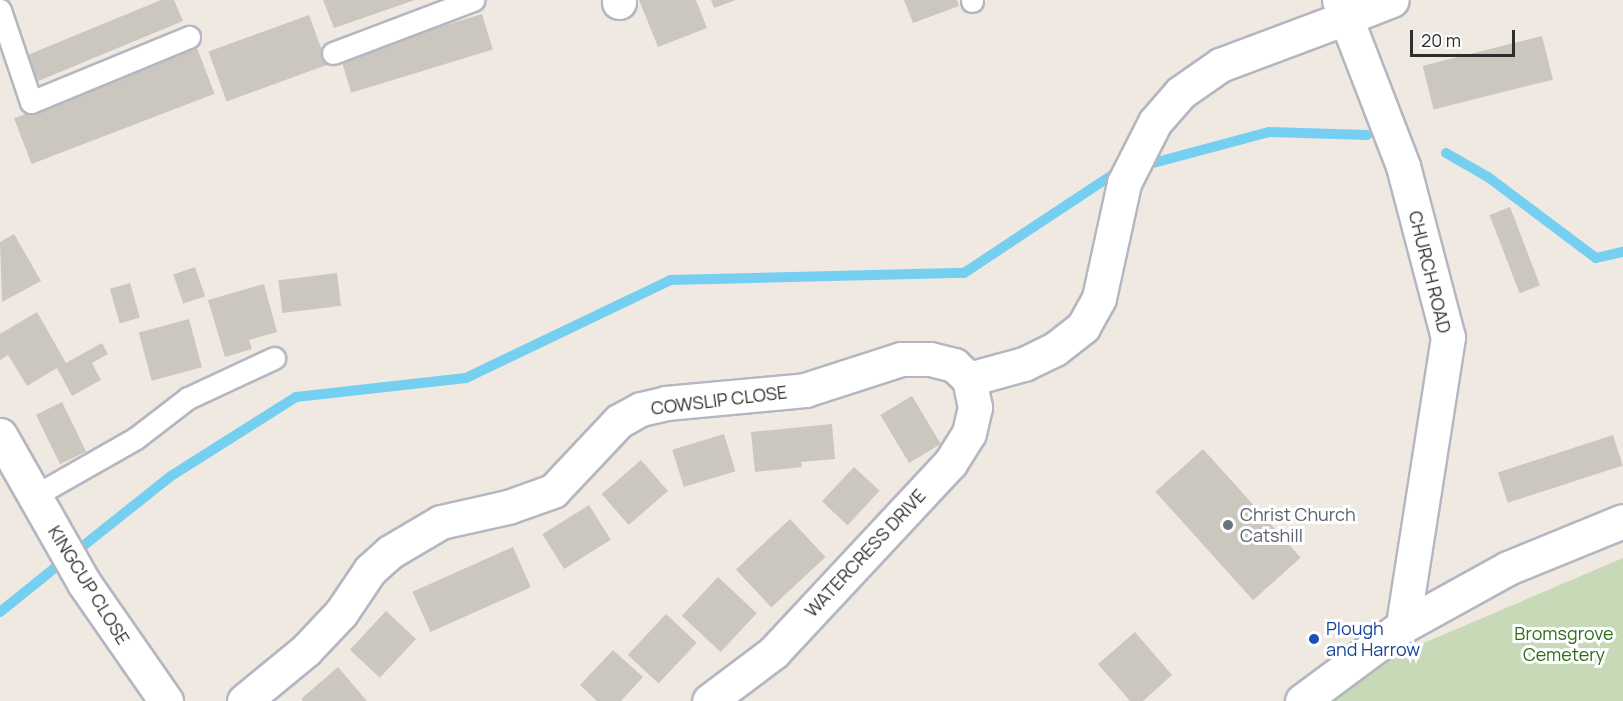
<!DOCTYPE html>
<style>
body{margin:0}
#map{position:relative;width:1623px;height:701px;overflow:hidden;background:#efe9e1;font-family:Manrope,sans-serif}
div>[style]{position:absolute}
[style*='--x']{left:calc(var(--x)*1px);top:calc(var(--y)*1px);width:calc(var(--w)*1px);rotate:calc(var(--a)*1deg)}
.cemetery>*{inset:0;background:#c8d9b8}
.stream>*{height:10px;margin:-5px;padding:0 5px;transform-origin:5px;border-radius:5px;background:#75cff0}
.building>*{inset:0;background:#cbc7bf;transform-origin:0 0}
.roads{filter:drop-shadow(2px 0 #b4b7c1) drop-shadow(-2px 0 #b4b7c1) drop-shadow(0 2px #b4b7c1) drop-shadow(0 -2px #b4b7c1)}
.service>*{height:21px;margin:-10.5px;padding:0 10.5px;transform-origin:10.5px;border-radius:10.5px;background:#fff}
.minor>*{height:33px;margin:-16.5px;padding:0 16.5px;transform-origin:16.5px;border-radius:16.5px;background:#fff}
.tertiary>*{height:33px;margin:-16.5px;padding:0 16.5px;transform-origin:16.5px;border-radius:16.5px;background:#fff}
.secondary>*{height:33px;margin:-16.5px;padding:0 16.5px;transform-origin:16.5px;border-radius:16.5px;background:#fff}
.dots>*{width:16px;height:16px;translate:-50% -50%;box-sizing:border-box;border:3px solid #fff;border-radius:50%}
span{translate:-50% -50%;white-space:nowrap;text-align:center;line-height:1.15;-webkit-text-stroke:6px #fff;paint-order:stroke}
.street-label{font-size:18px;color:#2e2e2e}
.worship-label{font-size:18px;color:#5b616d}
.left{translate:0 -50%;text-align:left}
.transit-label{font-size:18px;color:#164399}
.park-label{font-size:18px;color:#2c6e1b}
.scale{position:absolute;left:1410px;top:30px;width:105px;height:27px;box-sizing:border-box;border:3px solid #2e2e2e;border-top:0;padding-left:8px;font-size:18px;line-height:21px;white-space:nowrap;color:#2e2e2e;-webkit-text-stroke:4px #fff;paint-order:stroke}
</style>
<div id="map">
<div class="cemetery">
<i style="clip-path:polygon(1623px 558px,1623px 701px,1329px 701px,1347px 685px,1405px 651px)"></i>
</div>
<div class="stream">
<i style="--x:1446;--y:153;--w:48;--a:29.7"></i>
<i style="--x:1488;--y:177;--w:135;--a:36.9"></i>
<i style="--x:1596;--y:258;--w:28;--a:-13"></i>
<i style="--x:1142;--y:166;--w:131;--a:-15"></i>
<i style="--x:1269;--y:132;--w:98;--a:1.8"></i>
<i style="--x:83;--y:546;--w:112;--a:-38.5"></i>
<i style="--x:171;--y:476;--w:148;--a:-32.3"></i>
<i style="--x:296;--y:397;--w:171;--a:-6.4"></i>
<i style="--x:466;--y:378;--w:227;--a:-25.6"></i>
<i style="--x:671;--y:280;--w:293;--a:-1.4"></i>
<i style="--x:964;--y:273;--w:181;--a:-33.5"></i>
<i style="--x:0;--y:612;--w:72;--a:-38.8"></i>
</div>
<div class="building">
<i style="clip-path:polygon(161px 0,174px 0,183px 21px,36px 82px,25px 56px)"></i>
<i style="clip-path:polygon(323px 0,415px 0,334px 28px)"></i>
<i style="clip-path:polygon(639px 0,696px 0,707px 28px,658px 47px)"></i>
<i style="clip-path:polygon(711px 0,736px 0,714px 8px)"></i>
<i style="clip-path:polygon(904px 0,957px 0,959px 6px,913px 23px)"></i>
<i style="left:482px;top:14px;width:37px;height:148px;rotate:73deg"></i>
<i style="left:309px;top:15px;width:53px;height:107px;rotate:70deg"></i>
<i style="left:1542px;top:36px;width:45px;height:123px;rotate:76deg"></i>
<i style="left:197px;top:48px;width:49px;height:196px;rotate:69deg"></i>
<i style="left:1510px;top:207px;width:84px;height:22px;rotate:69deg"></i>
<i style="clip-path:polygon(14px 234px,41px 281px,2px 302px,0 242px)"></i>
<i style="left:195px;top:267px;width:31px;height:23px;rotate:71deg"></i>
<i style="left:337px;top:273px;width:33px;height:59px;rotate:83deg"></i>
<i style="left:130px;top:283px;width:36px;height:21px;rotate:74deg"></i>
<i style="clip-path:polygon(264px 284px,277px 332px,249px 340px,252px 349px,225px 357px,208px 300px)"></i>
<i style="clip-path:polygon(37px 312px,66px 363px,102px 343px,108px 354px,92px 363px,101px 380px,72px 396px,57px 368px,27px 386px,8px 355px,0 360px,0 334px)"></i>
<i style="left:189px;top:319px;width:50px;height:52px;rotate:75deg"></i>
<i style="left:912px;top:396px;width:56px;height:37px;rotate:59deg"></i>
<i style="left:62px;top:402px;width:55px;height:29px;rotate:64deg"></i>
<i style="clip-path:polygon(832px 424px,835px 459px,801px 462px,802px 467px,755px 472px,751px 432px)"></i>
<i style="left:724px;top:434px;width:39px;height:54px;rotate:73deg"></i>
<i style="left:1613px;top:435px;width:32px;height:121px;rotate:72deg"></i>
<i style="left:1203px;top:449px;width:146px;height:64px;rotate:48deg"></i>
<i style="left:641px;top:460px;width:41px;height:52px;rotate:49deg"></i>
<i style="left:854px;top:467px;width:35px;height:47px;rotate:43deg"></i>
<i style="left:589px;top:505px;width:41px;height:55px;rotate:58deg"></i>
<i style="left:790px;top:519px;width:52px;height:74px;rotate:47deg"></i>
<i style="left:513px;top:547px;width:44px;height:110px;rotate:66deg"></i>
<i style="left:718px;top:577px;width:53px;height:53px;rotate:43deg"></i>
<i style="left:386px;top:611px;width:41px;height:53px;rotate:43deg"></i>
<i style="left:666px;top:614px;width:42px;height:56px;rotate:43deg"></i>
<i style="clip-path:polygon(1135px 632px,1172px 675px,1143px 701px,1130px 701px,1098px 664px)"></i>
<i style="clip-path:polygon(613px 650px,643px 677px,621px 701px,597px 701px,580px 685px)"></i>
<i style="clip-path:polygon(338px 667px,367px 701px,303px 701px,301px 699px)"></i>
</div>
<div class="roads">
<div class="service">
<i style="--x:972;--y:0;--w:1;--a:90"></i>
<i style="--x:0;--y:10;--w:97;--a:71.4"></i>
<i style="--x:31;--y:102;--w:171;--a:-22.4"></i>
<i style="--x:333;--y:53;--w:150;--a:-20.7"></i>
<i style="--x:36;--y:495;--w:115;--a:-29.7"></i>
<i style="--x:136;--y:438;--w:66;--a:-37.6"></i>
<i style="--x:188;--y:398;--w:95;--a:-24.9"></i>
</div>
<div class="minor">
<i style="--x:1339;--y:0;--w:178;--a:68.9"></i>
<i style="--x:1403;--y:166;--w:177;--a:75.3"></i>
<i style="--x:1448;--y:337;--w:292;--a:98.9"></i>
<i style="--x:619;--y:2;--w:2;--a:-90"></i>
<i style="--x:1346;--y:18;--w:49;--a:-21.4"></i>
<i style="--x:0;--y:435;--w:170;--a:60.4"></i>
<i style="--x:84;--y:583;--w:144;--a:55.2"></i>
<i style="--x:244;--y:701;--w:80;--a:-39.4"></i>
<i style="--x:306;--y:650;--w:51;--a:-46.6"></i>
<i style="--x:341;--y:613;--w:52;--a:-56"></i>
<i style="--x:370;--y:570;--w:27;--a:-42"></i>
<i style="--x:390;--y:552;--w:59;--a:-30.5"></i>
<i style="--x:441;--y:522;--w:69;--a:-12.6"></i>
<i style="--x:508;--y:507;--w:48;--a:-19.6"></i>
<i style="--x:553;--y:491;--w:96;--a:-46.7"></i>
<i style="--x:619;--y:421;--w:25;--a:-29"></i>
<i style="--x:641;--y:409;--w:26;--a:-13"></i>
<i style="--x:666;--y:403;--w:140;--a:-5.3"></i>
<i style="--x:805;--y:390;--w:101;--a:-17.9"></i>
<i style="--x:901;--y:359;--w:29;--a:0"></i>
<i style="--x:930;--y:359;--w:25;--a:14"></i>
<i style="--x:954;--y:365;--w:21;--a:43"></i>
<i style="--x:969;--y:379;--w:29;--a:78"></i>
<i style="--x:975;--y:407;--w:27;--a:103"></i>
<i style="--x:969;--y:433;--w:36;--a:122"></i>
<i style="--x:950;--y:463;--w:258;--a:133"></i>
<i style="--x:774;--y:652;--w:81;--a:143"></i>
</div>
<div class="tertiary">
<i style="--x:969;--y:379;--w:57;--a:-15.3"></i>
<i style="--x:1024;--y:364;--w:34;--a:-26"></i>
<i style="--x:1055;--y:349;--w:36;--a:-38"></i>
<i style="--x:1083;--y:327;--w:33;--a:-61"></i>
<i style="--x:1099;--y:298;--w:118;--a:-77.7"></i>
<i style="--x:1124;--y:183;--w:68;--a:-63.1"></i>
<i style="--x:1155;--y:122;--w:38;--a:-49"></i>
<i style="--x:1180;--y:93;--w:49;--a:-35"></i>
<i style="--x:1220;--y:65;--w:134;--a:-20.5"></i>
</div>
<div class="secondary">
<i style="--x:1302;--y:701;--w:126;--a:-36.6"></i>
<i style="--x:1403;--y:626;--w:120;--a:-28.9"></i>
<i style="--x:1508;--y:568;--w:124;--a:-22.2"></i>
</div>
</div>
<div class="dots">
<i style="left:1228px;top:525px;background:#6b7280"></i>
<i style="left:1314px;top:639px;background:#1a4fb4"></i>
</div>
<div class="street-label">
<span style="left:1430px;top:272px;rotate:76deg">CHURCH ROAD</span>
<span style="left:719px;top:400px;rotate:-7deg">COWSLIP CLOSE</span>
<span style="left:865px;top:553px;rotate:-47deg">WATERCRESS DRIVE</span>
<span style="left:89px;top:585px;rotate:58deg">KINGCUP CLOSE</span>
</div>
<div class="worship-label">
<span class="left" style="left:1240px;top:525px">Christ Church<br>Catshill</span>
</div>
<div class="transit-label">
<span class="left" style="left:1326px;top:639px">Plough<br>and Harrow</span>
</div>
<div class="park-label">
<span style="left:1564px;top:644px">Bromsgrove<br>Cemetery</span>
</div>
<div class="scale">20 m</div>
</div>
